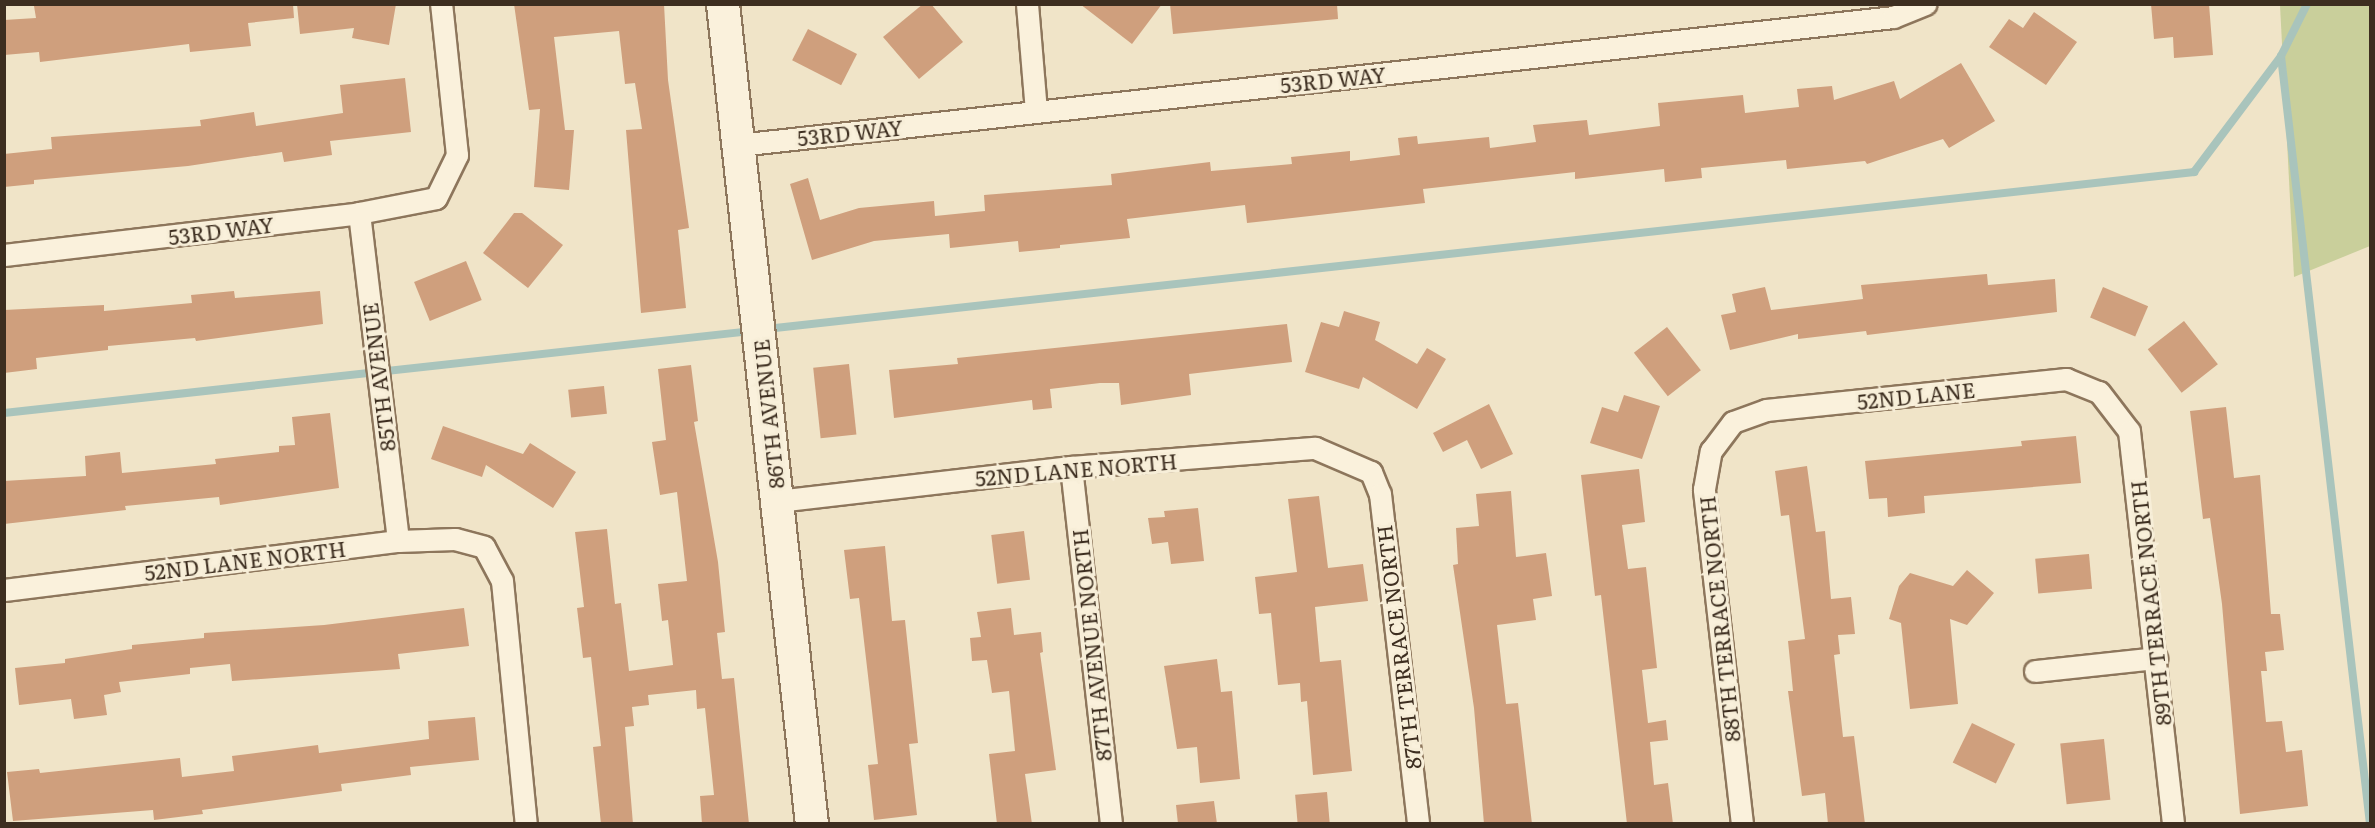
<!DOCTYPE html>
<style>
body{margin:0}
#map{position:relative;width:2375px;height:828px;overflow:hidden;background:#f0e4c8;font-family:Literata,serif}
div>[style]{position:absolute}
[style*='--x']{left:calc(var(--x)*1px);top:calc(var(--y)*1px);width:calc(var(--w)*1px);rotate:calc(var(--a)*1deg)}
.green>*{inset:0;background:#c9cf9b}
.stream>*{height:8px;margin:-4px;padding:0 4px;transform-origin:4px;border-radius:4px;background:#a9c4bc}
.building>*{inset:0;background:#cf9f7d;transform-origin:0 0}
.roads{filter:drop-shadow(2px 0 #8d765c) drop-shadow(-2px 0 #8d765c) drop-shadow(0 2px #8d765c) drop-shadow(0 -2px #8d765c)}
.street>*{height:21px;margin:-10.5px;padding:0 10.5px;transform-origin:10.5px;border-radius:10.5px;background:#faf1dc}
.secondary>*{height:32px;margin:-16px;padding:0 16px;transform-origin:16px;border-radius:16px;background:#faf1dc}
span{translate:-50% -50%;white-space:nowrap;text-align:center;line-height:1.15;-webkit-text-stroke:6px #f7eed8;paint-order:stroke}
.street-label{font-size:21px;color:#3d2e20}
.frame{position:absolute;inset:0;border:6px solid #3d2e20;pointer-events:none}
</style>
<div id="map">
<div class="green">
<i style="clip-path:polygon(2280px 5px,2370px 5px,2370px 246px,2294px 277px)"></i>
</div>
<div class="stream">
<i style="--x:2281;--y:56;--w:773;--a:83.39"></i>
<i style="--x:766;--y:329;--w:1437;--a:-6.27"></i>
<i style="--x:2194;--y:172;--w:145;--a:-53.1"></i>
<i style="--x:2281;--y:56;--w:58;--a:-63.4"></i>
<i style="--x:4;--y:413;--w:751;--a:-6.26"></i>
</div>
<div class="building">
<i style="clip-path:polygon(57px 4px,293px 4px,294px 18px,248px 23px,251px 46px,190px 52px,189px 44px,40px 62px,39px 52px,4px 55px,4px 20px,36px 18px,34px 6px)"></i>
<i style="clip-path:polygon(297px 4px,396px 4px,389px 45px,352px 38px,354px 28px,300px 34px)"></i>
<i style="clip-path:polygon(514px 4px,664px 4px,668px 80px,689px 228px,678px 230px,686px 308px,641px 313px,626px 130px,642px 129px,635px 83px,625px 84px,619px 31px,554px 37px,565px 130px,574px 130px,569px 190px,534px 187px,540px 109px,529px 110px)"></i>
<i style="clip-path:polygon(923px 4px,931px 4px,963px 42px,919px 79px,883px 37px)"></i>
<i style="clip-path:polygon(1080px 4px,1162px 4px,1132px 44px)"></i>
<i style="clip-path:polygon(1170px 4px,1337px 4px,1338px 19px,1173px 34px)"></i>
<i style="clip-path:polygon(2151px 4px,2209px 4px,2213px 55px,2174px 58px,2173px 37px,2154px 39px)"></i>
<i style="clip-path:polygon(2034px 12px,2077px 42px,2046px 85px,1989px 47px,2009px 19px,2023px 28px)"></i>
<i style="left:808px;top:29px;width:55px;height:35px;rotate:27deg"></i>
<i style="clip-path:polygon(1961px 63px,1995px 121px,1949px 148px,1943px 139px,1867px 164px,1865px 161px,1787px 169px,1786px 160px,1701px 168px,1702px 178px,1665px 182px,1664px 169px,1575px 179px,1575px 172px,1423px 189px,1425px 203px,1247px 223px,1245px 205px,1127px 219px,1130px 238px,1060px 245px,1060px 248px,1019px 252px,1018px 241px,950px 248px,949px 234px,874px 241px,812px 260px,790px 184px,808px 178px,820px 220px,859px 208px,934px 201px,935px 216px,985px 211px,984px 195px,1112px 185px,1111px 174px,1210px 162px,1211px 171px,1292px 164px,1291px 157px,1350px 151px,1350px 161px,1400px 155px,1398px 138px,1417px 136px,1418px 144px,1489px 137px,1490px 148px,1536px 142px,1533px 125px,1587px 120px,1589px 135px,1660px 126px,1658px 103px,1743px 95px,1745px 113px,1799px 107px,1797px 89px,1832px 86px,1834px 100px,1894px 81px,1900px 99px)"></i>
<i style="clip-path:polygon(405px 78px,411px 132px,330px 141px,332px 155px,284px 162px,282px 152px,188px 166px,34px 180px,34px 184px,4px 187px,4px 154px,52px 149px,51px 137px,201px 126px,200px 120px,254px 112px,256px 126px,343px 113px,340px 85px)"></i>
<i style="clip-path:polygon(514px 213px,522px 213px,563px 245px,528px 288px,483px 253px)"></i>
<i style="left:466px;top:261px;width:42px;height:56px;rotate:68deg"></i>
<i style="clip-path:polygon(1987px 274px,1988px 285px,2055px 279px,2057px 312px,1867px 335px,1866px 331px,1798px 339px,1798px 334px,1730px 350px,1721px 315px,1736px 312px,1732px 294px,1765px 287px,1771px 310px,1863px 299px,1861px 285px)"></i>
<i style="left:2103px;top:287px;width:49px;height:33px;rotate:23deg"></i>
<i style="clip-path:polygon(234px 291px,235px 298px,320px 291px,323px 324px,196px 341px,195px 338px,108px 346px,108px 350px,36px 358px,37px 369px,4px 373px,4px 310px,104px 305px,104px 311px,192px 303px,191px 295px)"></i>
<i style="clip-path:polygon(1344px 311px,1380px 322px,1375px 340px,1417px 364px,1427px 348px,1446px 359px,1417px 409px,1363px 377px,1359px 389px,1305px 372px,1321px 322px,1339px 327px)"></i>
<i style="left:2184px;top:321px;width:55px;height:46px;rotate:52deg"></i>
<i style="clip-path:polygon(1287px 324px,1292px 362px,1189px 374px,1191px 395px,1121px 405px,1119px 383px,1100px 383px,1050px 389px,1052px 408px,1033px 410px,1032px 400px,894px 418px,889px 370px,958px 364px,957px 358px)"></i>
<i style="left:1667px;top:327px;width:55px;height:42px;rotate:52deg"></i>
<i style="left:849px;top:364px;width:71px;height:36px;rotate:84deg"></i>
<i style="clip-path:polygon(691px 365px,698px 421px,694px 422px,718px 562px,725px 632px,717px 633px,722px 679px,734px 678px,749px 824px,702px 824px,700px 796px,714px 795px,705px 708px,697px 709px,696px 690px,648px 695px,649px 705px,632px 707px,634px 726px,625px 727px,633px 824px,601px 824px,593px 747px,601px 746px,591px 657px,583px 658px,577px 608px,584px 607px,575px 532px,607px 529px,615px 604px,621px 603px,629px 671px,673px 665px,668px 620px,662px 621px,658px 584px,687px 581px,677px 492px,660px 495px,652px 442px,666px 440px,658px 369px)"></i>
<i style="left:604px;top:386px;width:28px;height:36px;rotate:84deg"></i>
<i style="clip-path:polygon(1624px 395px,1660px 406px,1642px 459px,1590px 443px,1602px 407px,1618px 412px)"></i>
<i style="clip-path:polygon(1489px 404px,1513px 454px,1481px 469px,1467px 440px,1443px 452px,1433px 433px)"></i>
<i style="clip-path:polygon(2226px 407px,2234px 478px,2260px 475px,2271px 614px,2280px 614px,2284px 650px,2265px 652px,2267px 671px,2261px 671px,2266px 722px,2282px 721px,2286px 752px,2302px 750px,2308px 806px,2240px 814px,2222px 604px,2210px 518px,2203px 519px,2190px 411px)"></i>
<i style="clip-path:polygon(330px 413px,339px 488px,220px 505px,219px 497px,125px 506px,126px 510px,4px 524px,4px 481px,86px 476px,85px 456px,120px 452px,122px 473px,216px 464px,215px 459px,279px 452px,279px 446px,295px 445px,292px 417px)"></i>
<i style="clip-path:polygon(443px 426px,523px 454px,530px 443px,576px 472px,553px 508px,486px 465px,482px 477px,431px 459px)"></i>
<i style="clip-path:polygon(2076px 436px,2081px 483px,1924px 496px,1925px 513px,1888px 517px,1887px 498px,1869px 499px,1865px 461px,2022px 446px,2021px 441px)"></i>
<i style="clip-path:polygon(1807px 466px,1816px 532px,1825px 531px,1831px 599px,1851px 597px,1855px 634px,1838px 635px,1840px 654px,1834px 655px,1843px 737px,1854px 736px,1865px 824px,1828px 824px,1825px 793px,1802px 796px,1788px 691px,1793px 691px,1788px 641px,1805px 639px,1789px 515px,1781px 516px,1775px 471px)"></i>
<i style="clip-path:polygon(1639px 469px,1645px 522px,1622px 525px,1628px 569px,1646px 567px,1657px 668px,1642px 670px,1648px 723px,1666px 720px,1668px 740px,1650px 742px,1654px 785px,1668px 783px,1673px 824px,1627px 824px,1601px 595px,1595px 596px,1581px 475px)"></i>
<i style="clip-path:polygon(1511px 491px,1516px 557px,1546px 553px,1552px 596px,1533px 599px,1536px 620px,1497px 625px,1506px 704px,1518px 703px,1532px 824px,1484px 824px,1474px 708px,1453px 565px,1458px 564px,1456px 528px,1479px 526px,1476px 494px)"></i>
<i style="clip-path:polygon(1319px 496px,1328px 568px,1363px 564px,1368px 601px,1315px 607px,1320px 662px,1341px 660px,1352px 771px,1313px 775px,1307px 701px,1301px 702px,1300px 683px,1278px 685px,1271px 613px,1259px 614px,1255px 577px,1297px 572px,1288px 499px)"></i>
<i style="clip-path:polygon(1198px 508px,1204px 561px,1171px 564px,1168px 542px,1152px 544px,1148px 518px,1165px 517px,1164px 511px)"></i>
<i style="left:1024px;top:531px;width:49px;height:33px;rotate:83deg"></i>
<i style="clip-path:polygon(885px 546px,892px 621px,905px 620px,918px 743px,909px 744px,917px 815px,874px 820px,868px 765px,878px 764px,870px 693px,859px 598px,850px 599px,844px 550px)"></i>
<i style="left:2089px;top:554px;width:35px;height:54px;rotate:85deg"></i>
<i style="clip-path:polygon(1967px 570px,1994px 593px,1967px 625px,1950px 619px,1958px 704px,1910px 709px,1901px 623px,1889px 619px,1899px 586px,1910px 573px,1953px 586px)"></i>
<i style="clip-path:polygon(464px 608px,469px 646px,398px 654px,400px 669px,232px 681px,230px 664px,190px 668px,190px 674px,119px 682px,121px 692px,104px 695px,107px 715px,74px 719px,71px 699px,19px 705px,15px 668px,65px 663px,65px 659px,132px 649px,132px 645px,204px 638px,204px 633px,324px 625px)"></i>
<i style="clip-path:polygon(1011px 608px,1014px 635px,1041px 632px,1043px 652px,1040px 653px,1056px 770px,1025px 774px,1032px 824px,997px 824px,989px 754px,1015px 751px,1009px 691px,992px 693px,987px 660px,972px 661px,970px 638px,981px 637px,977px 612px)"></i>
<i style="clip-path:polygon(1217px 659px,1221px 692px,1232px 691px,1240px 779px,1200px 783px,1197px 747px,1177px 749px,1164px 666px)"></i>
<i style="clip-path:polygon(475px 717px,479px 760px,410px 767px,411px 775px,341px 784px,342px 791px,202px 810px,203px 814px,154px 820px,153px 810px,13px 821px,7px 772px,39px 769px,40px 773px,180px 758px,182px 777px,234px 771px,232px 756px,318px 745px,319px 753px,429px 739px,428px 721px)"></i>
<i style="left:1972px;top:723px;width:48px;height:44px;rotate:26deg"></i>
<i style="left:2104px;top:739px;width:61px;height:44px;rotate:84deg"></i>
<i style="left:1327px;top:792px;width:32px;height:32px;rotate:85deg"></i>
<i style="clip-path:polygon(1214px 801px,1217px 824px,1178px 824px,1176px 805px)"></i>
</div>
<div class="roads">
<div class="street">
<i style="--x:1027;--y:4;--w:107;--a:85.2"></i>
<i style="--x:738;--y:145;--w:1162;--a:-6.32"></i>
<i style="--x:1893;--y:17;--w:35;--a:-22"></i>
<i style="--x:359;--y:213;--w:330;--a:83.2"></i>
<i style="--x:4;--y:255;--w:357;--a:-6.7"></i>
<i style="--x:359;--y:213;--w:78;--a:-11"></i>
<i style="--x:436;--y:198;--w:48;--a:-64"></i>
<i style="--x:457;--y:155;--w:152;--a:-96"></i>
<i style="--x:1071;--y:467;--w:359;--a:83.6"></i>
<i style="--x:777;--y:501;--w:296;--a:-6.6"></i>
<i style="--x:1071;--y:467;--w:245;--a:-4.5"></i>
<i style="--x:1315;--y:448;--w:61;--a:23.2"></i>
<i style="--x:1371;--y:472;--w:24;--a:68"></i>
<i style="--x:1380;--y:494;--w:332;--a:83.4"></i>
<i style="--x:4;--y:590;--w:397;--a:-7.1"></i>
<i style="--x:398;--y:541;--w:57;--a:-2"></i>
<i style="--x:455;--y:539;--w:30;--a:15"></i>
<i style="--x:484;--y:547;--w:38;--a:62"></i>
<i style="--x:502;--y:581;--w:244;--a:84.4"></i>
<i style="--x:2035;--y:671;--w:122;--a:-6.1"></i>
<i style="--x:1742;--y:824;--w:337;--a:-96.5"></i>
<i style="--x:1704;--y:489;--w:39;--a:-80"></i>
<i style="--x:1711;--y:451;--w:36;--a:-53"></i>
<i style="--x:1733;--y:422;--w:35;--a:-20"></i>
<i style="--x:1766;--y:410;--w:302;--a:-5.9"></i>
<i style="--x:2066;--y:379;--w:35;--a:22"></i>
<i style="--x:2099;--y:392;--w:49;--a:52.4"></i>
<i style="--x:2129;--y:431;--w:395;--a:83.6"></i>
</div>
<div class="secondary">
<i style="--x:723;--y:4;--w:825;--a:83.81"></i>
</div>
</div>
<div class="street-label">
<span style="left:1333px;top:79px;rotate:-6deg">53RD WAY</span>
<span style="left:850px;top:132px;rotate:-6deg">53RD WAY</span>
<span style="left:221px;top:230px;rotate:-7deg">53RD WAY</span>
<span style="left:378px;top:377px;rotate:-97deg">85TH AVENUE</span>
<span style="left:1916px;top:395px;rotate:-6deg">52ND LANE</span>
<span style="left:768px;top:414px;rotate:-96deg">86TH AVENUE</span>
<span style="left:1076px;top:469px;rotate:-5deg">52ND LANE NORTH</span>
<span style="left:245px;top:560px;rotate:-7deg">52ND LANE NORTH</span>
<span style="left:2150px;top:603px;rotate:-96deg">89TH TERRACE NORTH</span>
<span style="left:1719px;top:619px;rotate:-96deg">88TH TERRACE NORTH</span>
<span style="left:1091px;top:645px;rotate:-96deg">87TH AVENUE NORTH</span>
<span style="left:1398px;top:647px;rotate:-97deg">87TH TERRACE NORTH</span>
</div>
<div class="frame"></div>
</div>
